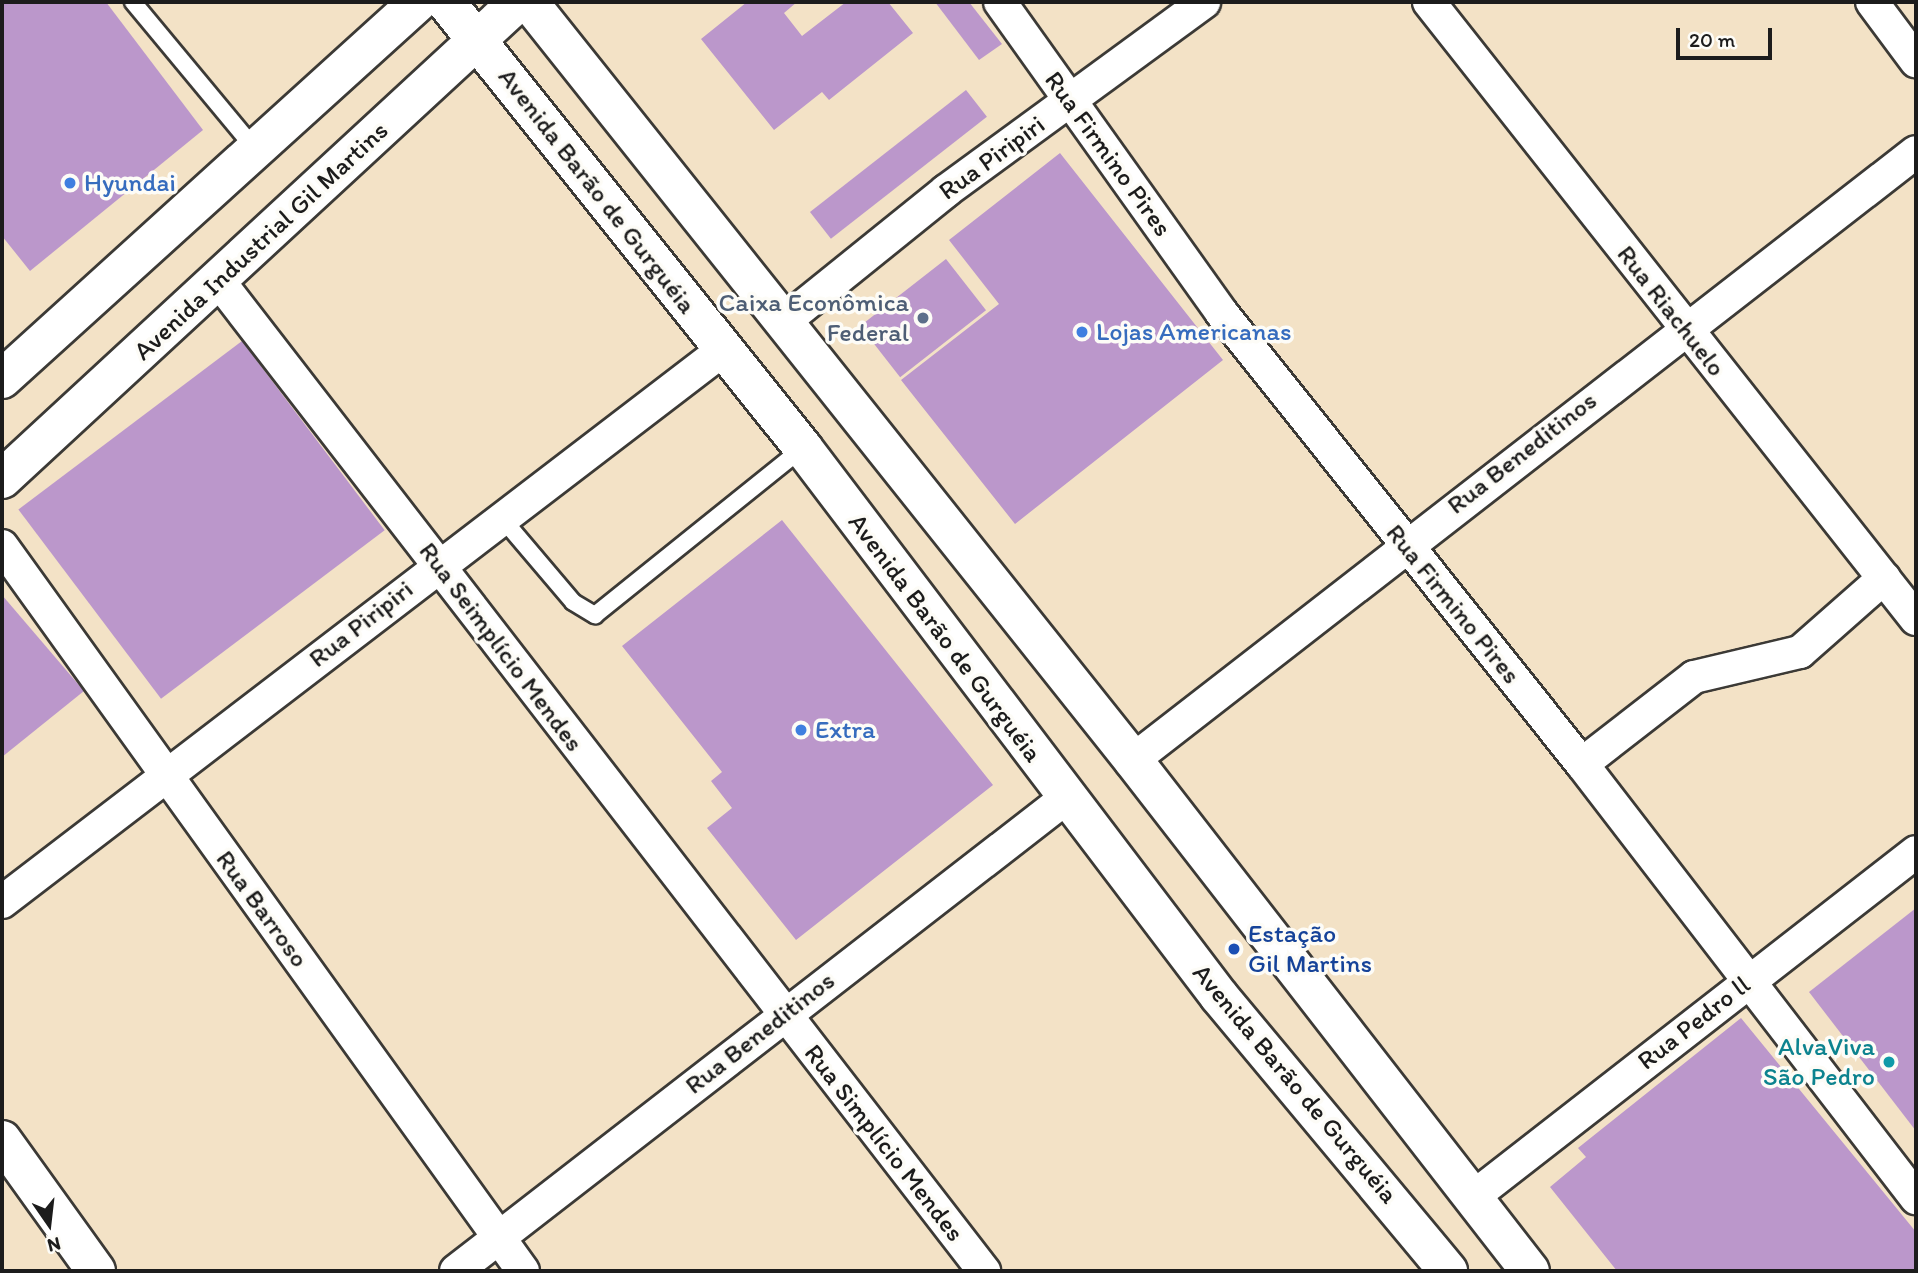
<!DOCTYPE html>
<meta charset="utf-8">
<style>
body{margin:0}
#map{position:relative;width:1918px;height:1273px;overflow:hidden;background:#f3e2c6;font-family:Itim,sans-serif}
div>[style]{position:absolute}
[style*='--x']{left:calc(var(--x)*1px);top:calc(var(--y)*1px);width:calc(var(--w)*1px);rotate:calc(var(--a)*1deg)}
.building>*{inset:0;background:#bb97cb;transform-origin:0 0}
.roads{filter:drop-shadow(2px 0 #3c3a36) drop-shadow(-2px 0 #3c3a36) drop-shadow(0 2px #3c3a36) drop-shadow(0 -2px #3c3a36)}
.service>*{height:16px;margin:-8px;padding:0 8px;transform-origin:8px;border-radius:8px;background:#fff}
.minor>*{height:32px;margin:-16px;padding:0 16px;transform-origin:16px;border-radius:16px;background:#fff}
.tertiary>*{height:38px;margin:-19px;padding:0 19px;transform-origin:19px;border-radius:19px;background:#fff}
.primary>*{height:38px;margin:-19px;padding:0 19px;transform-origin:19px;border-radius:19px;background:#fff}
.dots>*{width:19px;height:19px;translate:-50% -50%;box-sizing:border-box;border:4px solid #fdfcf7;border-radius:50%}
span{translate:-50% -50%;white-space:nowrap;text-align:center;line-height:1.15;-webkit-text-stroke:7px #fdfcf7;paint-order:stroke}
.street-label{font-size:26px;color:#1c1c1c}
.shop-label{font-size:26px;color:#366cbe}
.left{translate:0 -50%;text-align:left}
.service-label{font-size:26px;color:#4e5e75}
.right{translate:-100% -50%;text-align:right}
.transit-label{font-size:26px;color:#164399}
.culture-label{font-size:26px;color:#0d838f}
.frame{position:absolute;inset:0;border:4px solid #1c1c1c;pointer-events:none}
.north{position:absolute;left:14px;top:1189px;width:70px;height:70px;-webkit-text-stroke:5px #fdfcf7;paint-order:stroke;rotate:166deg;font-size:19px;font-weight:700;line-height:28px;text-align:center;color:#1c1c1c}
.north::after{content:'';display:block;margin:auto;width:24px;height:32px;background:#1c1c1c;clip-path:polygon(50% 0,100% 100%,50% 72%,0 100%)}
.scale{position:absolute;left:1676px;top:28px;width:96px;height:32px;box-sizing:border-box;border:4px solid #1c1c1c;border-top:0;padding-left:9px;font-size:21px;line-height:24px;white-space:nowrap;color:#1c1c1c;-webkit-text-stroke:5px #fdfcf7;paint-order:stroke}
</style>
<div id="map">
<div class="building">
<i style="clip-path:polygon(2px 2px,106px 2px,203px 130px,30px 271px,2px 236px)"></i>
<i style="clip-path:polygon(747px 2px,797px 2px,784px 13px,802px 36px,846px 2px,888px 2px,913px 33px,829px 100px,822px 92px,774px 130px,701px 39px)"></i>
<i style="clip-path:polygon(935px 2px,969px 2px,1002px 44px,979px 60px)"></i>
<i style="left:966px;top:90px;width:34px;height:198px;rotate:52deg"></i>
<i style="clip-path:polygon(1060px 153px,1223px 360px,1015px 524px,901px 380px,999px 304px,949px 240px)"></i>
<i style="left:946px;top:259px;width:65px;height:109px;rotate:52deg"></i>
<i style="left:242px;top:341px;width:237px;height:280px;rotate:53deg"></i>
<i style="clip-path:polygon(782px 520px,993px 785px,796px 940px,707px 828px,732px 808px,711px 781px,722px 772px,622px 646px)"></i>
<i style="clip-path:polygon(2px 595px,84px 691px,2px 757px)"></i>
<i style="clip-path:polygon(1916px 908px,1916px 1131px,1809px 992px)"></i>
<i style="clip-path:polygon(1741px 1018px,1916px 1232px,1916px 1271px,1617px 1271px,1550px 1187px,1586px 1157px,1578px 1148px)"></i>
</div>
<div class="roads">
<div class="service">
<i style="--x:133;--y:2;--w:191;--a:50.3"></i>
<i style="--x:501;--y:517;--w:111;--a:49.7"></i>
<i style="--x:573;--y:602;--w:26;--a:31"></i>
<i style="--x:595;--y:615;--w:267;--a:-38.8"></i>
</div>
<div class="minor">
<i style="--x:1000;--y:2;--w:381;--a:54.5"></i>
<i style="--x:1221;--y:312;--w:578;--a:51.39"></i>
<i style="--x:1582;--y:764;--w:548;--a:52.42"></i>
<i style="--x:1429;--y:2;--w:786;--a:51.72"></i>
<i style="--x:1872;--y:2;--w:74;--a:53.3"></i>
<i style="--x:218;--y:280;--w:1253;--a:52.3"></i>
<i style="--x:785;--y:321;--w:207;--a:-38.9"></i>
<i style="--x:946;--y:191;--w:320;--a:-36.2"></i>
<i style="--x:2;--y:546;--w:893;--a:54.3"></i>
<i style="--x:1133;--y:760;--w:991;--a:-37.83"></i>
<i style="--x:1582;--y:764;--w:142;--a:-37.8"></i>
<i style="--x:1694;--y:677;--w:109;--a:-13.3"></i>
<i style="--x:1800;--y:652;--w:112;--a:-41.4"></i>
<i style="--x:2;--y:902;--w:908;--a:-37.44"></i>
<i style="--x:1473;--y:1197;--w:561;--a:-37.91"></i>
<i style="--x:456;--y:1271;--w:772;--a:-37.79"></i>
</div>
<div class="tertiary">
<i style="--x:2;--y:1140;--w:161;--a:54.3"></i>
</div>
<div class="primary">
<i style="--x:446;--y:2;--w:571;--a:51.32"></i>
<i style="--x:803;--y:448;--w:688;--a:52.8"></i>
<i style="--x:1219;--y:996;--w:358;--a:50.2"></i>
<i style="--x:529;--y:2;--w:969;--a:51.45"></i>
<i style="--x:1133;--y:760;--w:647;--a:52.16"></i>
<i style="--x:2;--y:379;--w:561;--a:-42.18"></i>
<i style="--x:2;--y:479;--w:703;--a:-42.75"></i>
</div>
</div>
<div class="dots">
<i style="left:70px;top:183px;background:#3f7fe0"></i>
<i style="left:923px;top:318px;background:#5c6f8a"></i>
<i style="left:1082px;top:332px;background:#3f7fe0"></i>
<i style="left:801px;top:730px;background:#3f7fe0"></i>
<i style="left:1234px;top:949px;background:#1a4fb4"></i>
<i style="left:1889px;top:1062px;background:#0f9aa8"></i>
</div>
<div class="street-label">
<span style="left:1108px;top:154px;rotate:54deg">Rua Firmino Pires</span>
<span style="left:992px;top:158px;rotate:-36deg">Rua Piripiri</span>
<span style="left:597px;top:191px;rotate:52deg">Avenida Barão de Gurguéia</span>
<span style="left:261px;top:241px;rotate:-43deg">Avenida Industrial Gil Martins</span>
<span style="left:1671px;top:311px;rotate:52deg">Rua Riachuelo</span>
<span style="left:1522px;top:453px;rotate:-38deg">Rua Beneditinos</span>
<span style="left:1453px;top:604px;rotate:51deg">Rua Firmino Pires</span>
<span style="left:361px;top:624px;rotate:-38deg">Rua Piripiri</span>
<span style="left:945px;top:638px;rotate:53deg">Avenida Barão de Gurguéia</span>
<span style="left:501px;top:647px;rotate:53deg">Rua Seimplício Mendes</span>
<span style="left:262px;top:909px;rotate:54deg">Rua Barroso</span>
<span style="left:1694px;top:1023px;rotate:-38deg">Rua Pedro ll</span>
<span style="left:760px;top:1033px;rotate:-38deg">Rua Beneditinos</span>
<span style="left:1295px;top:1084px;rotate:50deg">Avenida Barão de Gurguéia</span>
<span style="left:884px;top:1143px;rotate:52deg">Rua Simplício Mendes</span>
</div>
<div class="shop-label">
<span class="left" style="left:84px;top:183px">Hyundai</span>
<span class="left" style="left:1096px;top:332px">Lojas Americanas</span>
<span class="left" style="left:815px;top:730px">Extra</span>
</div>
<div class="service-label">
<span class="right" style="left:909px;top:318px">Caixa Econômica<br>Federal</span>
</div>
<div class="transit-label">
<span class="left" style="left:1248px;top:949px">Estação<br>Gil Martins</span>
</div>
<div class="culture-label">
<span class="right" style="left:1875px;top:1062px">AlvaViva<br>São Pedro</span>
</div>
<div class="frame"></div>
<div class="north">N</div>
<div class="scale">20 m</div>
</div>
